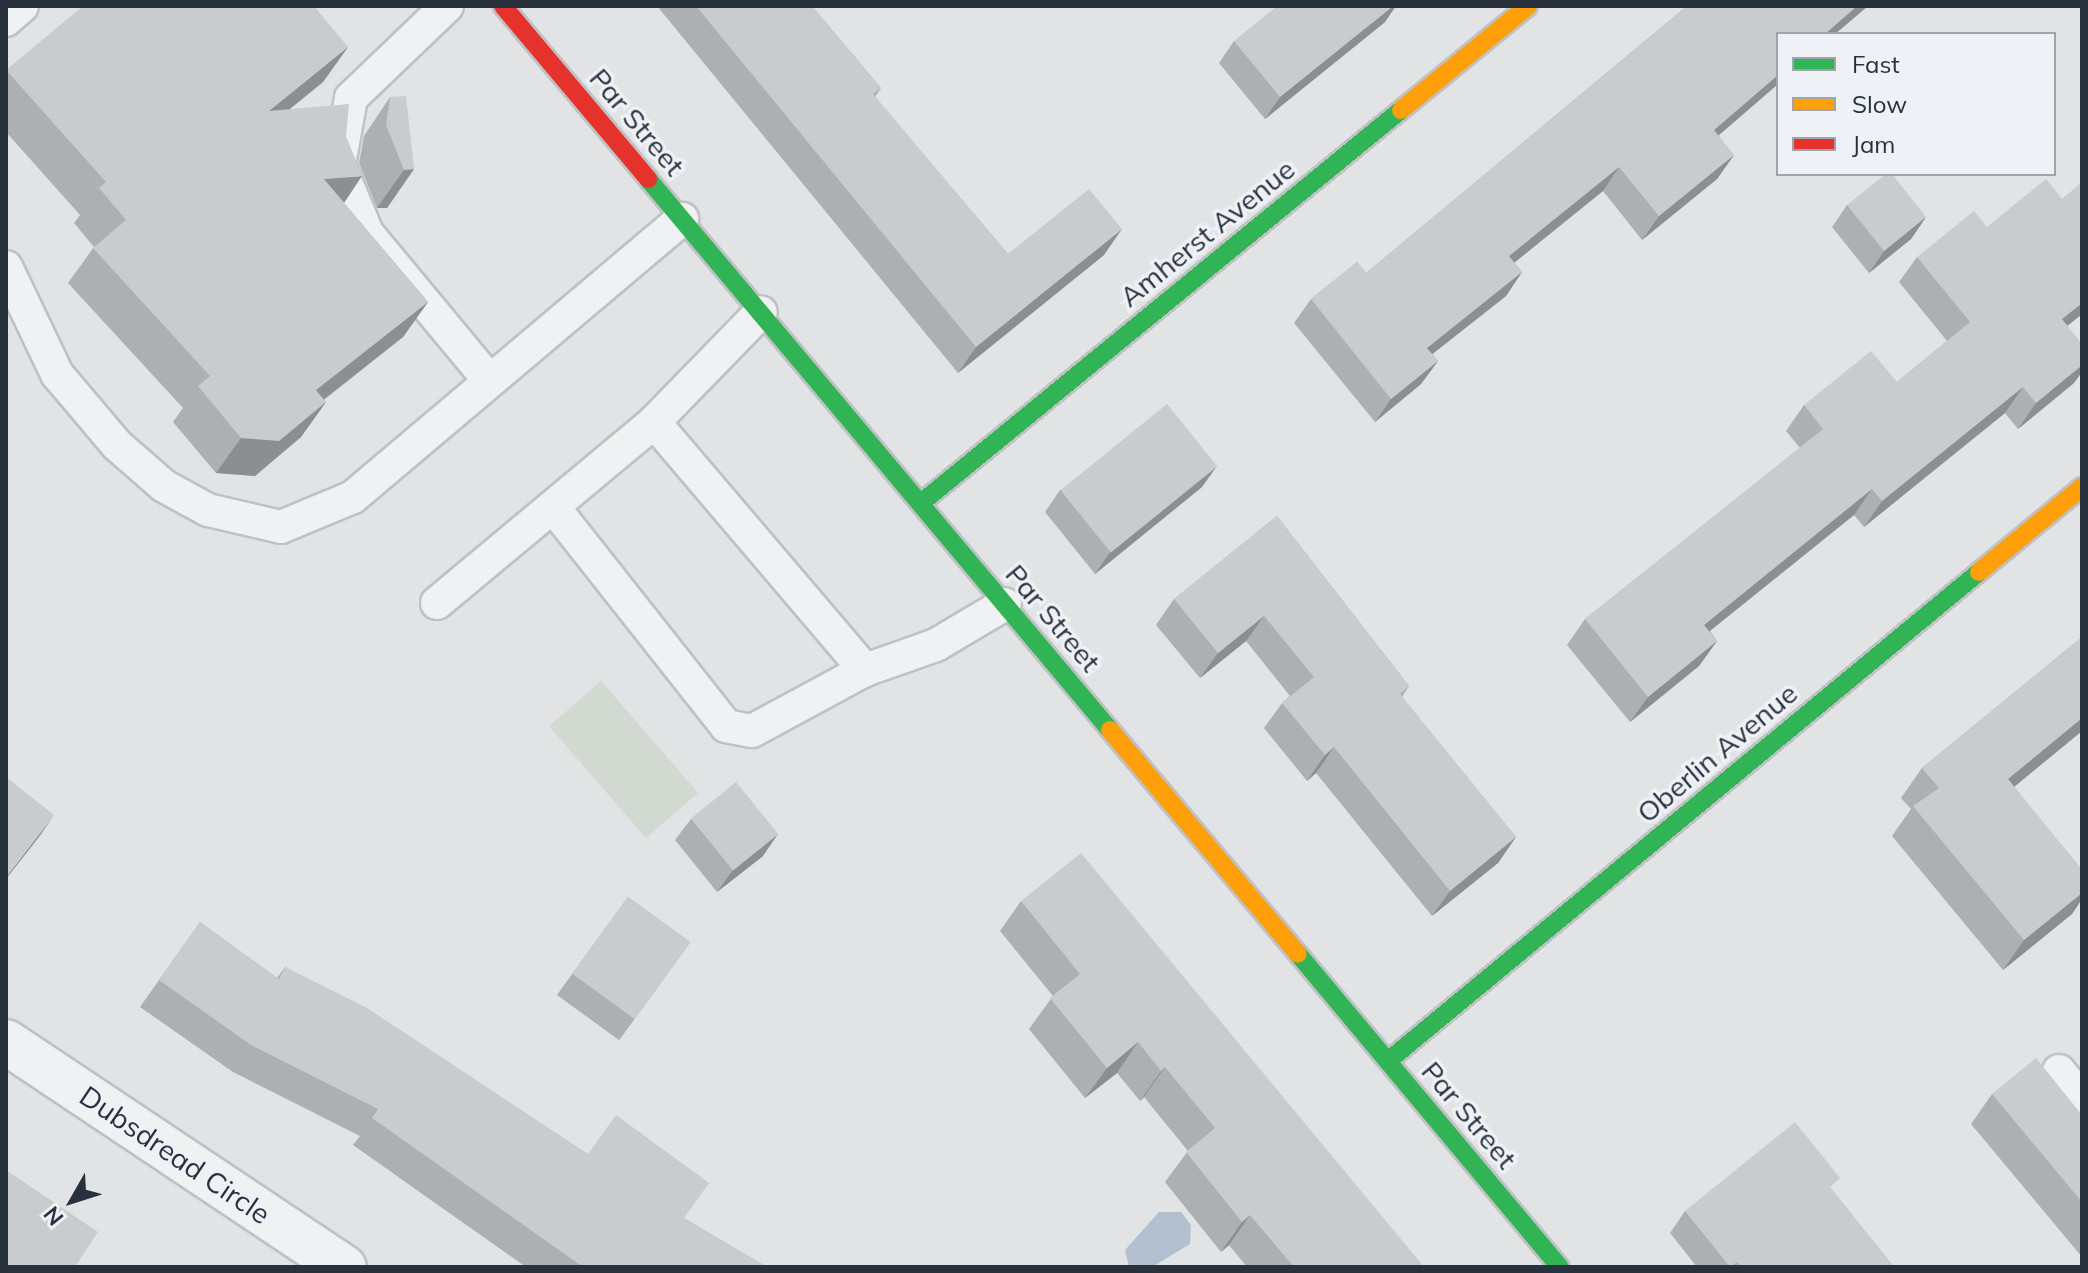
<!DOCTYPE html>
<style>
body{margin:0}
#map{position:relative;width:2088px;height:1273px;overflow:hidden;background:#e1e3e5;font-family:Mulish,sans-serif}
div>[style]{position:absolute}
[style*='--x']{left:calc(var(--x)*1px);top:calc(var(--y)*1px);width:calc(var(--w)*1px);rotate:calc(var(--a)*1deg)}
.green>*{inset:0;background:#d2d9d1;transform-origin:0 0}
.water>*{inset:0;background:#b1bfce}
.roads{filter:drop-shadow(2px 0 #bfc1c3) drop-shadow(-2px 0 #bfc1c3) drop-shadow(0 2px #bfc1c3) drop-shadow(0 -2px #bfc1c3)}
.lane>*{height:32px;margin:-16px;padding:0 16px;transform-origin:16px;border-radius:16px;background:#f0f1f2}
.street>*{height:44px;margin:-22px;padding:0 22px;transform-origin:22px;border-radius:22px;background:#f0f1f2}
.fast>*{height:18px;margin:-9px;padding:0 9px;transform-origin:9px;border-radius:9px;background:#30b455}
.slow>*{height:18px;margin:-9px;padding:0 9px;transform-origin:9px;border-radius:9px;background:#ff9f0a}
.jam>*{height:18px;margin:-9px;padding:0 9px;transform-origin:9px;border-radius:9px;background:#e5322d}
.wall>*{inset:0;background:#adafb0;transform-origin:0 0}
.shaded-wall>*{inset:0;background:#8d8e90}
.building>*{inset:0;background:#c9cbcd;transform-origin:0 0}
span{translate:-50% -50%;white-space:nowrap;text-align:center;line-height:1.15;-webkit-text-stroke:7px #eef1f5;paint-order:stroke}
.street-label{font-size:28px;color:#29313d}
.frame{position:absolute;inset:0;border:8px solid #29313d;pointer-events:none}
.legend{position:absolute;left:1776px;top:32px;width:280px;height:144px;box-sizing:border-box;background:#eef1f5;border:2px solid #9fa4ab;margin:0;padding:10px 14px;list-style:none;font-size:24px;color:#29313d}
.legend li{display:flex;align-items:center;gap:16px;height:40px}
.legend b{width:40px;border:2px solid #9fa4ab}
.north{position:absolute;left:32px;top:1161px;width:80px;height:80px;-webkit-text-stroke:6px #eef1f5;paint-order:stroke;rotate:231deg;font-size:22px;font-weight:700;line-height:32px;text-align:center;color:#29313d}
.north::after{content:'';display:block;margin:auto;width:28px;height:36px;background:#29313d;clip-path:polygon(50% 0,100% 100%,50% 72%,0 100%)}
</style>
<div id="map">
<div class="green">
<i style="left:601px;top:681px;width:148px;height:69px;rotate:49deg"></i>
</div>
<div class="water">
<i style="clip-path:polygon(1159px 1212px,1181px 1212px,1191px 1225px,1190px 1244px,1152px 1267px,1129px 1267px,1125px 1250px)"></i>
</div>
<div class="roads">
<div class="lane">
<i style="--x:447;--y:6;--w:133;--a:136.2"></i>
<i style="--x:351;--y:98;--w:68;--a:100.2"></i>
<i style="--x:339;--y:165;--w:74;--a:67.6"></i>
<i style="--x:367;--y:233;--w:192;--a:50.3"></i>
<i style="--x:6;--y:20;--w:21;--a:-41"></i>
<i style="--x:6;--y:267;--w:119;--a:64.5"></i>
<i style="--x:57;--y:374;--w:93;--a:49.8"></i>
<i style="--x:117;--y:445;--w:62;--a:41.1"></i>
<i style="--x:164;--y:486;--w:50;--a:28.6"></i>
<i style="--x:208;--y:510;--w:75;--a:13.1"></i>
<i style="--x:281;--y:527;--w:78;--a:-22.6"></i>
<i style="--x:353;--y:497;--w:431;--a:-40.2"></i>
<i style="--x:654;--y:422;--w:326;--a:49.6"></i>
<i style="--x:865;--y:670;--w:75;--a:-19.4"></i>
<i style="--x:936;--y:645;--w:80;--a:-30.7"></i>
<i style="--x:554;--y:508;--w:278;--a:51.7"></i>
<i style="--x:726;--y:726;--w:26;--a:11"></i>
<i style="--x:752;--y:731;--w:128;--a:-28.4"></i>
<i style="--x:437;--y:603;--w:283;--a:-39.8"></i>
<i style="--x:654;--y:422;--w:153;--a:-45.8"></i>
<i style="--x:2059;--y:1071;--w:36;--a:51"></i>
</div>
<div class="street">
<i style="--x:6;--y:1042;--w:406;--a:33.7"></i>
</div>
<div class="fast">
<i style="--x:648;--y:179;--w:719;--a:50.02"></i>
<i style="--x:921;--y:503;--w:620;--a:-39.31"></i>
<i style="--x:1298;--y:954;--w:408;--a:50.1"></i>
<i style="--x:1388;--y:1061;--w:767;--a:-39.6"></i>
</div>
<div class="slow">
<i style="--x:1401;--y:110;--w:164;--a:-39.3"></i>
<i style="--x:1979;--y:572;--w:134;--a:-39.5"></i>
<i style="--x:1110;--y:730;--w:292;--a:50"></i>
</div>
<div class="jam">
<i style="--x:503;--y:6;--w:226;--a:50"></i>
</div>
</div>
<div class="wall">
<i style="clip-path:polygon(657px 6px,812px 6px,881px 88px,875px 97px,1008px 254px,1104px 255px,958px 373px)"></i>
<i style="clip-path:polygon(1687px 6px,1868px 6px,1835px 34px,1778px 34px,1778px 84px,1718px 136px,1734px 155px,1717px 179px,1642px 240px,1603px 191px,1514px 262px,1522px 272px,1506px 296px,1432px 354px,1438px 361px,1421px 384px,1375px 422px,1294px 323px,1311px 299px,1357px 262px,1366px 273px)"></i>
<i style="clip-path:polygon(1385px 22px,1265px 119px,1219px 63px,1234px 41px)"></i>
<i style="clip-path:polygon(348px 47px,323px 82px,290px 109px,346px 136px,344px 203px,428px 302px,403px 337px,324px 400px,326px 402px,301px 437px,255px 476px,216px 473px,173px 422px,183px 408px,68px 283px,94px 247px,74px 223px,80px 215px,6px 132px,6px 70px)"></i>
<i style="clip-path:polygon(390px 97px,414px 169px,387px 208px,377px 208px,359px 163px,364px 136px)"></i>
<i style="clip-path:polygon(1847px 205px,1926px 217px,1911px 239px,1869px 273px,1832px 227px)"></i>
<i style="clip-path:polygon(1987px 227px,2082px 314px,2067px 326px,2074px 383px,2018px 429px,2005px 413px,1864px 527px,1854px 515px,1710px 631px,1717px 641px,1699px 666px,1630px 722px,1567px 645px,1585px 619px,1800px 448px,1786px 431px,1804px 405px,1897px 382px,1947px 341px,1899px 282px,1917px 257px)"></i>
<i style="clip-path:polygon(1202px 487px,1095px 574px,1045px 512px,1060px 490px)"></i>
<i style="clip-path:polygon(1277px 516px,1409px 686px,1402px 697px,1516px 837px,1498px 863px,1432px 916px,1316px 773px,1307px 781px,1264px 728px,1282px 703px,1290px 696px,1246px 641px,1200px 678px,1156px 625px,1174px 599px)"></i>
<i style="clip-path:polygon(2082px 637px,2082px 731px,2014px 787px,2082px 870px,2082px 899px,2072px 914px,2003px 970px,1892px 836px,1911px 809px,1901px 798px,1922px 768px)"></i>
<i style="clip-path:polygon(691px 819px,763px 856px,717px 892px,675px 840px)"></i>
<i style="left:628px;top:897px;width:77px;height:121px;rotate:36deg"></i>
<i style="clip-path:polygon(1021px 901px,1424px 1267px,1247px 1267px,1229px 1245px,1221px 1252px,1165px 1182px,1188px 1151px,1144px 1097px,1140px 1101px,1117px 1073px,1085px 1098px,1029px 1029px,1053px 996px,1000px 931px)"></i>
<i style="clip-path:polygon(200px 922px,277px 978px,285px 967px,685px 1219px,767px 1267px,526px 1267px,353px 1145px,360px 1136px,233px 1072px,140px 1007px)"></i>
<i style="clip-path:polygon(1992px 1094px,2082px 1115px,2082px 1257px,1971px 1124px)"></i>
<i style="clip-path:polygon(1832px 1190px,1894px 1267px,1697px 1267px,1670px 1233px,1685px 1211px)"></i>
</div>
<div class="shaded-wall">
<i style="clip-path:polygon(1393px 6px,1396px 6px,1385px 22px,1265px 119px,1280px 97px)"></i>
<i style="clip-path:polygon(1857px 6px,1868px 6px,1835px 34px,1825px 34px)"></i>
<i style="clip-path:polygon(348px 47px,323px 82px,244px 146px,269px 111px)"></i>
<i style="clip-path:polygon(1778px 75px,1778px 84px,1697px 154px,1714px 130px)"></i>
<i style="clip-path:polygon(1734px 155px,1717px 179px,1642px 240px,1659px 216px)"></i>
<i style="clip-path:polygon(1619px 167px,1603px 191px,1493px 280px,1509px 256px)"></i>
<i style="clip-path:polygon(414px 169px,387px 208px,377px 208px,404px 170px)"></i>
<i style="clip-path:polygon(362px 176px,338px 212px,324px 179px)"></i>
<i style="clip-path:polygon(1926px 217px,1911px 239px,1869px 273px,1884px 251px)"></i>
<i style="clip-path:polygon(1122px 229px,1104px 255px,958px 373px,976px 347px)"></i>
<i style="clip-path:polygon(1522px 272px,1506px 296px,1411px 371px,1427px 348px)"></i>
<i style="clip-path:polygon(428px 302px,403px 337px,291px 425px,316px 390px)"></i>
<i style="clip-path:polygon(2082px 303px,2082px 314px,2044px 345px,2062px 319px)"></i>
<i style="clip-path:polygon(1438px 361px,1421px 384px,1375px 422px,1391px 399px)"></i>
<i style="clip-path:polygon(2082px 365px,2082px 372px,2074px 383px,2018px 429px,2036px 403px)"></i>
<i style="clip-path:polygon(2023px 387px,2005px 413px,1864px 527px,1882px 501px)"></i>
<i style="clip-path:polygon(326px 402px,301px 437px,255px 476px,216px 473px,241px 438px)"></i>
<i style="clip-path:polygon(1217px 466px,1202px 487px,1095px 574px,1110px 552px)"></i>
<i style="clip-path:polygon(1872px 489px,1854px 515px,1686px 650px,1704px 625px)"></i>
<i style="clip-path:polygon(1264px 616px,1246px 641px,1200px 678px,1218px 653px)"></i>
<i style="clip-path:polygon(1717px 641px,1699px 666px,1630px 722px,1648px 697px)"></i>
<i style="clip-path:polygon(2082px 718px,2082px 731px,1987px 809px,2008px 779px)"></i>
<i style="clip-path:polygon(1334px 747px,1316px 773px,1307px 781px,1325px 755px)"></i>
<i style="clip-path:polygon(54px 815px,39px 837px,6px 879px,7px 876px)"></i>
<i style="clip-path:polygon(778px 834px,763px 856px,717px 892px,733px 870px)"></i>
<i style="clip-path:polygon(1516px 837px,1498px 863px,1432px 916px,1450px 891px)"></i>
<i style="clip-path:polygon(2082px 893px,2082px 899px,2072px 914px,2003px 970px,2024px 940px)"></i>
<i style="clip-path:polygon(1138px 1042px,1117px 1073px,1085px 1098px,1107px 1068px)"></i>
<i style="clip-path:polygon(1165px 1067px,1144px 1097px,1140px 1101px,1161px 1071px)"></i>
<i style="clip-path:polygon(1250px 1215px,1229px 1245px,1221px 1252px,1242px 1222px)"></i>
</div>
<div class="building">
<i style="clip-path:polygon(83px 6px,314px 6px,348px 47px,269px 111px,349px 104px,346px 136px,362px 176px,324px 179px,428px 302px,316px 390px,326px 402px,279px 441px,241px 438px,198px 386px,210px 376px,93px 248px,126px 220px,99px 188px,106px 182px,6px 70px)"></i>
<i style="clip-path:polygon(696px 6px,812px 6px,881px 88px,873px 94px,1008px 254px,1089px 189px,1122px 229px,976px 347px)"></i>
<i style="clip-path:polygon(1277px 6px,1393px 6px,1280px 97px,1234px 41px)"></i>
<i style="clip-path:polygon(1687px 6px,1857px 6px,1825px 34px,1778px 34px,1778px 75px,1714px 130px,1734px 155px,1659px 216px,1619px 167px,1509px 256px,1522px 272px,1427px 348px,1438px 361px,1391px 399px,1311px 299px,1357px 262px,1366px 273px)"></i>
<i style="clip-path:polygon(406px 96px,414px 169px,404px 170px,386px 125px,390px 97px)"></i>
<i style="clip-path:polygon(1886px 174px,1892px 174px,1926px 217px,1884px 251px,1847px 205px)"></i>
<i style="clip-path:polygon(2046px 179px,2062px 199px,2082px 182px,2082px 303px,2062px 319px,2082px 344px,2082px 365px,2036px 403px,2023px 387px,1882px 501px,1872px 489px,1704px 625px,1717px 641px,1648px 697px,1585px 619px,1823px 429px,1804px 405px,1871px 351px,1897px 382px,1970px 322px,1917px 257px,1974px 211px,1987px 227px)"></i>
<i style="left:1167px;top:404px;width:80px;height:137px;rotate:51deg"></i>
<i style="clip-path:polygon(1277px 516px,1409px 686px,1400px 694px,1516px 837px,1450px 891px,1334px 747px,1325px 755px,1282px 703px,1314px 677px,1264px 616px,1218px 653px,1174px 599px)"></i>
<i style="clip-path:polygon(2082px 637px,2082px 718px,2008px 779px,2082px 870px,2082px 893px,2024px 940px,1913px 806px,1939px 788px,1922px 768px)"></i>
<i style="clip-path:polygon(6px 777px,54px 815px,7px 876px,6px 876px)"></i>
<i style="left:736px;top:782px;width:67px;height:58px;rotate:51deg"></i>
<i style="clip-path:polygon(1081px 853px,1424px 1267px,1294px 1267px,1250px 1215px,1242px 1222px,1186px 1152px,1215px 1128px,1165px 1067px,1161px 1071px,1138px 1042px,1107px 1068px,1050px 998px,1080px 974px,1021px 901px)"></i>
<i style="left:628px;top:897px;width:77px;height:95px;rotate:36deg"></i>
<i style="clip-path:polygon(200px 922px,279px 979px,285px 967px,367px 1008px,588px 1154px,616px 1115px,709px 1183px,684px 1218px,767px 1267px,583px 1267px,372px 1118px,378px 1109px,251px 1045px,159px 980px)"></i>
<i style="clip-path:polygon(2036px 1058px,2082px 1115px,2082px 1202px,1992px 1094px)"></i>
<i style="clip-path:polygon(1795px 1122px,1840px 1178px,1830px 1187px,1894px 1267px,1741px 1267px,1737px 1262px,1730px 1267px,1685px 1211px)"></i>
<i style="clip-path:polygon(6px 1170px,98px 1232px,75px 1267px,6px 1267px)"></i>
</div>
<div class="street-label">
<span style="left:637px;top:122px;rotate:50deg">Par Street</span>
<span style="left:1207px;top:233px;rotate:-39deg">Amherst Avenue</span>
<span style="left:1053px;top:618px;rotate:50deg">Par Street</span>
<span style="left:1717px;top:753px;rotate:-40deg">Oberlin Avenue</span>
<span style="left:1469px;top:1115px;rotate:50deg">Par Street</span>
<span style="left:175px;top:1155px;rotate:34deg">Dubsdread Circle</span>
</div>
<div class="frame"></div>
<ul class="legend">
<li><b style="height:10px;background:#30b455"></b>Fast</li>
<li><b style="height:10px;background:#ff9f0a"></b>Slow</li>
<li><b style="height:10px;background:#e5322d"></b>Jam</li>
</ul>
<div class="north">N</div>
</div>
